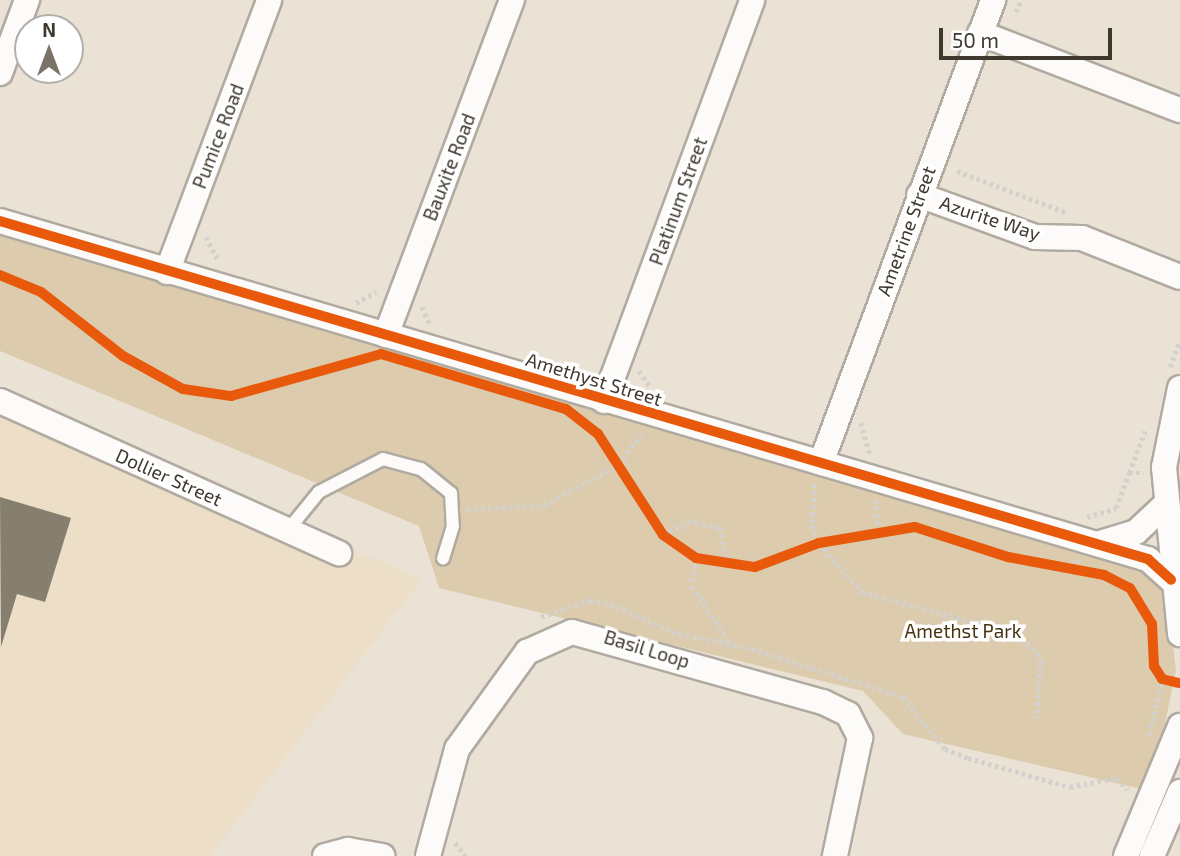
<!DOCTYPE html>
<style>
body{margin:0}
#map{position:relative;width:1180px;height:856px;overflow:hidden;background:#eae2d4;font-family:"Exo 2",sans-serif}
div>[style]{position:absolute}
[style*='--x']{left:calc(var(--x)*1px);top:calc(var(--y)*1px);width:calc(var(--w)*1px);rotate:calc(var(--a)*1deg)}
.built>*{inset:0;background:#eddec7}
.green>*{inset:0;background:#ddcbae}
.building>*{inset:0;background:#867f70}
.path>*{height:4.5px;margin-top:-2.25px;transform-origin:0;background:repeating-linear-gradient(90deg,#d3d1cd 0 3.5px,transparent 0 7px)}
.roads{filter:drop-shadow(2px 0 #b0aaa0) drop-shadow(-2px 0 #b0aaa0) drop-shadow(0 2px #b0aaa0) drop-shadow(0 -2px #b0aaa0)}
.lane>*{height:12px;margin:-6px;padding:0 6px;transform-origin:6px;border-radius:6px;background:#fcfbf9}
.street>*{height:24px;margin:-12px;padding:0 12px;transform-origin:12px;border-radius:12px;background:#fcfbf9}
.cycleway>*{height:10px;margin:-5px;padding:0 5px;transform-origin:5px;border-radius:5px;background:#e8590c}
span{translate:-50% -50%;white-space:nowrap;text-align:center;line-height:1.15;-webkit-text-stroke:7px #fff;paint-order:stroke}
.street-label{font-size:19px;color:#3e382e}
.park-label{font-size:19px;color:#45320f}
.north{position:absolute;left:14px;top:14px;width:70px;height:70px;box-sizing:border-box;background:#fff;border:2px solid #b2afab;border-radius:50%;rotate:0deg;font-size:19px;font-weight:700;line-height:28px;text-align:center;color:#3e382e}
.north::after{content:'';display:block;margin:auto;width:24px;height:32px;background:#7a7468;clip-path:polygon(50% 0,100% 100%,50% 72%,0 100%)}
.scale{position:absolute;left:939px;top:28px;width:173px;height:32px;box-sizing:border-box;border:4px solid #3e382e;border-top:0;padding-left:9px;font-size:21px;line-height:24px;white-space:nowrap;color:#3e382e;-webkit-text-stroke:5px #fff;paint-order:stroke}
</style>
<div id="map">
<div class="built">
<i style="clip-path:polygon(0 390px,421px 580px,210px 856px,0 856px)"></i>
</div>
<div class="green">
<i style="clip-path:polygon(0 228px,1146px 567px,1166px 592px,1176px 670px,1164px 728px,1141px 789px,903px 734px,863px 691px,439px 588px,419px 526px,0 351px)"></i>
</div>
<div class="building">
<i style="clip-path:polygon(0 497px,71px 518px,45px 602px,17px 594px,1px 647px)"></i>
</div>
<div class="path">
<i style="--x:1016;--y:12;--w:13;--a:-67"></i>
<i style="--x:957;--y:171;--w:119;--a:20.7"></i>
<i style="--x:206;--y:237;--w:26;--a:62"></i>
<i style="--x:356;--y:303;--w:23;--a:-29"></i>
<i style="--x:422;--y:307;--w:19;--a:65"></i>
<i style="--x:1170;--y:367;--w:28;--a:-69"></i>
<i style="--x:639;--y:371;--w:19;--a:54"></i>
<i style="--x:861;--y:423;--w:33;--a:74"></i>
<i style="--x:1129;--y:473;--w:45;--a:-69.1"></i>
<i style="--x:815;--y:484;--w:41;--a:94.2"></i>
<i style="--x:812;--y:525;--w:19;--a:69"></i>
<i style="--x:819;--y:543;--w:65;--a:48.7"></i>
<i style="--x:862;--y:592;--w:145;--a:15.2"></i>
<i style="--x:1002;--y:630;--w:35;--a:29"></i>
<i style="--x:1033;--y:647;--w:15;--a:58"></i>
<i style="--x:1041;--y:660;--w:58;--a:93.9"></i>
<i style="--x:875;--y:500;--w:30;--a:81"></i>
<i style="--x:467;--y:509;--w:77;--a:-3"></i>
<i style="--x:544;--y:505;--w:85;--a:-28.1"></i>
<i style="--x:619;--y:465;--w:38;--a:-55"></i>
<i style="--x:1087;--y:517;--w:30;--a:-17"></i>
<i style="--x:1116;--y:508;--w:37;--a:-70"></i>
<i style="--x:1129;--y:473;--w:15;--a:0"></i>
<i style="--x:663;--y:535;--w:29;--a:-29"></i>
<i style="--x:688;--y:521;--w:33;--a:11"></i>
<i style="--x:720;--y:527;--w:39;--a:78"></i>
<i style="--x:696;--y:558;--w:28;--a:98"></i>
<i style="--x:692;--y:586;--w:69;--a:56.3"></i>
<i style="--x:1075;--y:570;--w:11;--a:-80"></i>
<i style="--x:541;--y:617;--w:52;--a:-19.1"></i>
<i style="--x:590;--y:600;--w:27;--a:13"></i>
<i style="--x:616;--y:606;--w:62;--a:24.9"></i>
<i style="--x:672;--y:632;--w:82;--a:12"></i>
<i style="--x:752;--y:649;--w:158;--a:17.6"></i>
<i style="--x:903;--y:697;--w:67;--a:51.1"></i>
<i style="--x:945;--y:749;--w:25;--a:21"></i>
<i style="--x:968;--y:758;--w:106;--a:15.9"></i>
<i style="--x:1070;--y:787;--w:48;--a:-10.8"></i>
<i style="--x:1117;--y:778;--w:16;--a:47"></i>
<i style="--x:1149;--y:735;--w:57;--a:-76.9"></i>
<i style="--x:455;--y:843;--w:17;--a:50"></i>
</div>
<div class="roads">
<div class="lane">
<i style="--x:288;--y:530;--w:49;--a:-50.8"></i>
<i style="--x:319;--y:492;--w:72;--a:-27.3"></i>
<i style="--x:383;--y:459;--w:39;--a:15"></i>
<i style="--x:421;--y:469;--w:38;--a:39"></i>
<i style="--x:451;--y:493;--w:33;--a:87"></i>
<i style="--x:453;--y:526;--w:34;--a:107"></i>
</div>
<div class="street">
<i style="--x:980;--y:33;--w:214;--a:21.1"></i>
<i style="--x:0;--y:73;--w:78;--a:-69.7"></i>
<i style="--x:919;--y:195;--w:123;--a:19.9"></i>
<i style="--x:1035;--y:237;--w:47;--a:1.2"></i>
<i style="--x:1082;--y:238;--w:105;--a:21.7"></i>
<i style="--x:0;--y:221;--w:1197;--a:16.41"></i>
<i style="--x:1148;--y:559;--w:31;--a:42"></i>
<i style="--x:167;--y:272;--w:290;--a:-69.4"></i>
<i style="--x:386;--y:335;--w:358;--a:-69.4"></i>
<i style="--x:1180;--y:388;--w:81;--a:101.4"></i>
<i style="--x:1164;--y:467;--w:168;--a:84.5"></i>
<i style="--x:0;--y:401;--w:372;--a:24.2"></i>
<i style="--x:604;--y:401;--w:427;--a:-69.7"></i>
<i style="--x:821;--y:463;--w:494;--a:-69.6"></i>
<i style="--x:1097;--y:544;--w:41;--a:-17.1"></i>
<i style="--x:1136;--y:532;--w:41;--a:-43"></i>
<i style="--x:325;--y:856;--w:24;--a:-15"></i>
<i style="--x:348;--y:850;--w:35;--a:10"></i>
<i style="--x:428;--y:856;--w:111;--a:-74.8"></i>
<i style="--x:457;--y:749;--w:120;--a:-54.2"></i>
<i style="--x:527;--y:652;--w:49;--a:-24"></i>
<i style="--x:572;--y:632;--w:261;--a:15.6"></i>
<i style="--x:823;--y:702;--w:28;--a:26"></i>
<i style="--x:848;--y:714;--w:27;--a:63"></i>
<i style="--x:860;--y:738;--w:121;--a:102"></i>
<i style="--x:1126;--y:856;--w:141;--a:-67.4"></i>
<i style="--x:1152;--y:856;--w:70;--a:-66.4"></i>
</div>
</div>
<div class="cycleway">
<i style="--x:0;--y:221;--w:1197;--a:16.41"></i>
<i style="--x:1148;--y:559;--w:31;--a:42"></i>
<i style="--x:0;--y:275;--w:44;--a:22.5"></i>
<i style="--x:41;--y:292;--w:104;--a:38"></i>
<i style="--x:123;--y:356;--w:68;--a:28.8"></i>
<i style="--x:183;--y:389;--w:49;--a:8.3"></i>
<i style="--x:231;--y:396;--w:156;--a:-15.6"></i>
<i style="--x:381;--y:354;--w:193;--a:16.6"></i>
<i style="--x:566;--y:409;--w:41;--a:38"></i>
<i style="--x:598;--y:434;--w:120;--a:57.2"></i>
<i style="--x:663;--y:535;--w:40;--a:34.9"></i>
<i style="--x:696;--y:558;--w:60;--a:8.7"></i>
<i style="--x:755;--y:567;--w:68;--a:-20.6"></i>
<i style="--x:819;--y:543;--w:97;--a:-9.5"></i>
<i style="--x:915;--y:527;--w:98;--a:17.9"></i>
<i style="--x:1008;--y:557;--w:98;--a:10.6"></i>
<i style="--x:1104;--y:575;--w:29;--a:27"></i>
<i style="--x:1130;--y:588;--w:42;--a:58.6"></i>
<i style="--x:1152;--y:624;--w:42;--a:87.3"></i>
<i style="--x:1154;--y:666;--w:15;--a:58"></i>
<i style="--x:1162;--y:679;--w:18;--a:13"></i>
</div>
<div class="street-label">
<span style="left:218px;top:136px;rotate:-69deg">Pumice Road</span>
<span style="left:449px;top:167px;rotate:-69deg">Bauxite Road</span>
<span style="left:678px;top:201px;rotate:-70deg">Platinum Street</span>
<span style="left:990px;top:218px;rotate:18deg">Azurite Way</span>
<span style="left:906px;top:231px;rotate:-70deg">Ametrine Street</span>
<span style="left:594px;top:379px;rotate:17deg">Amethyst Street</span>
<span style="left:169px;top:477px;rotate:24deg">Dollier Street</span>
<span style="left:647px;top:649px;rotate:17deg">Basil Loop</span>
</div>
<div class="park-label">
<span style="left:963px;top:631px">Amethst Park</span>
</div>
<div class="north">N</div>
<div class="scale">50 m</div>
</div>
